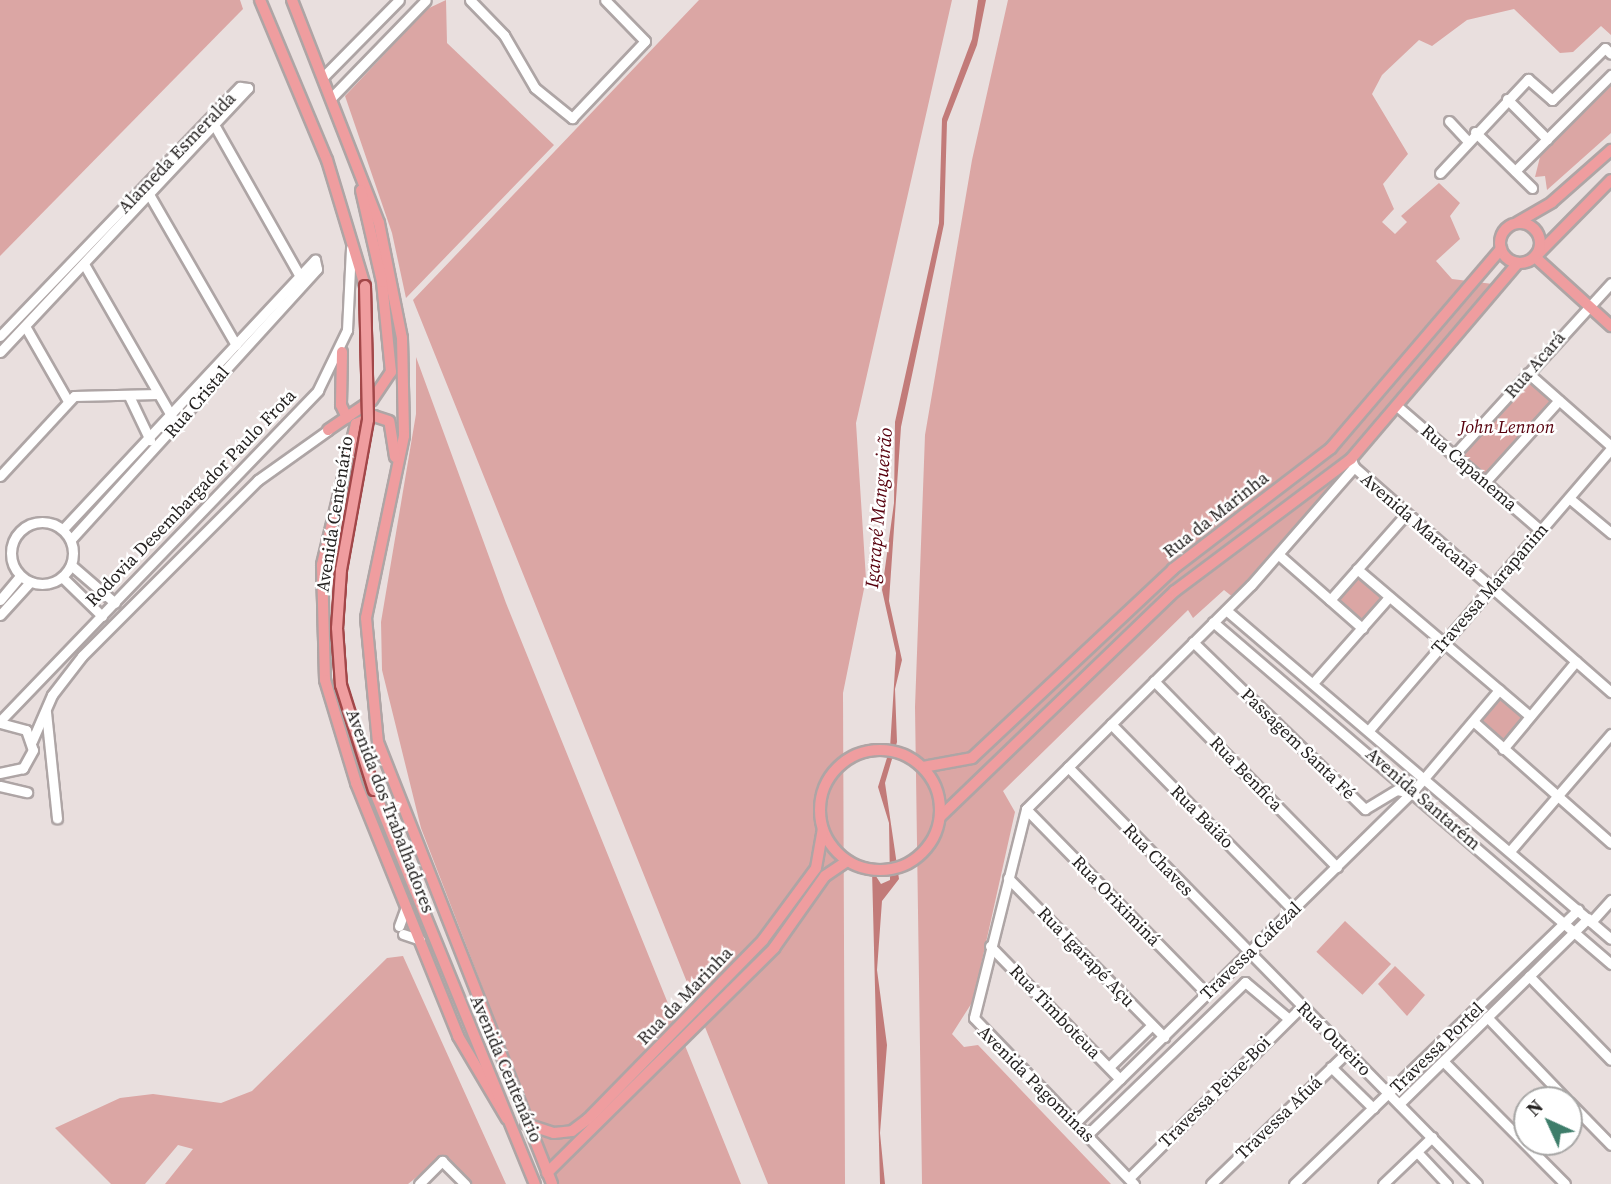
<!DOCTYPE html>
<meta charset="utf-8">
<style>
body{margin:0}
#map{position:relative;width:1611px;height:1184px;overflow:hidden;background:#e9dfde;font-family:"Source Serif 4",serif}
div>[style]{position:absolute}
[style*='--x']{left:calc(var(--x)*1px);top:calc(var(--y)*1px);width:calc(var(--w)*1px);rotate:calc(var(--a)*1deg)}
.green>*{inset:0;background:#dba6a4;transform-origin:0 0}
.water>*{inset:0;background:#c27b79}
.roads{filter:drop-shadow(2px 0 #aea5a5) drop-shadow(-2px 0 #aea5a5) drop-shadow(0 2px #aea5a5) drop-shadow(0 -2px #aea5a5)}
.minor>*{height:9px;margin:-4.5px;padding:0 4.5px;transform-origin:4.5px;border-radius:4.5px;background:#fff}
.minor>.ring{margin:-4.5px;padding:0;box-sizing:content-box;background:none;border:9px solid #fff;border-radius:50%}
.major>*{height:10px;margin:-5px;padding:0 5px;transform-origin:5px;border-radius:5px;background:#ef9d9f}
.major>.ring{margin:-5px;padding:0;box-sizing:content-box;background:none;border:10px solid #ef9d9f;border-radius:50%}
.bridges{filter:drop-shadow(2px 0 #a24749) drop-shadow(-2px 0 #a24749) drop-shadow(0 2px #a24749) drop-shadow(0 -2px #a24749)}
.major-bridge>*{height:10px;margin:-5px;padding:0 5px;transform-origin:5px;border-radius:5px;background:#ef9d9f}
span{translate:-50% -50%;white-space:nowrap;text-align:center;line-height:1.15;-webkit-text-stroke:5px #fff;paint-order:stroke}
.street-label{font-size:18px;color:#252221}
.park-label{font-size:18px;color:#57000d;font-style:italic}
.water-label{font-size:19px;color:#57000d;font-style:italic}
.north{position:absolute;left:1513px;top:1086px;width:70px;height:70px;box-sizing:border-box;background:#fff;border:2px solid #a8a7a6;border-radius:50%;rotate:315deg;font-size:19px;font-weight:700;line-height:28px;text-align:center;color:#252221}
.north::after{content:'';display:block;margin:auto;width:24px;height:32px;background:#3e7d6a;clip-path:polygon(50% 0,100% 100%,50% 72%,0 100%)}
</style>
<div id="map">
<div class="green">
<i style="clip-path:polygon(0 0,240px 0,243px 9px,0 256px)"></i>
<i style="clip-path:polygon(446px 0,447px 43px,554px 145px,406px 298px,392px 233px,345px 96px,427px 9px)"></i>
<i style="clip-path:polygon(699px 0,952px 0,856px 423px,866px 579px,843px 693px,845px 1184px,768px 1184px,413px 300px)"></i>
<i style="clip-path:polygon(1008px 0,1611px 0,1611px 35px,1601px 26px,1573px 52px,1560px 53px,1514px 9px,1467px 20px,1432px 46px,1419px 40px,1382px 75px,1372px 94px,1408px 154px,1383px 184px,1394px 209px,1382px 222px,1395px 234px,1407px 222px,1401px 216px,1439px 183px,1460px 203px,1450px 216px,1460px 239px,1436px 261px,1452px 279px,1501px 285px,1234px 598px,1224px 590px,1193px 618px,1188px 610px,1003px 791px,1015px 812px,973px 1001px,952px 1034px,964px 1047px,978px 1045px,1111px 1184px,922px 1184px,915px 707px,925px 435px,972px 160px)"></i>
<i style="clip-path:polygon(1611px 80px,1611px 133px,1547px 190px,1545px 176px,1535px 177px,1542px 149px)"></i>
<i style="clip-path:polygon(416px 357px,506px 603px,741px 1184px,558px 1184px,421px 828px,382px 670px,381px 622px,416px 414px)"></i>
<i style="left:1528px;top:373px;width:41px;height:110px;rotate:41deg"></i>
<i style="left:1357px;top:569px;width:43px;height:41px;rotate:41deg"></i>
<i style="left:1499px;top:690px;width:40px;height:40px;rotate:40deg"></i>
<i style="left:1345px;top:921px;width:63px;height:42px;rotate:43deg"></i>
<i style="clip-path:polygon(403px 956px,506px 1184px,456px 1184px,437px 1161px,408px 1184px,165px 1184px,193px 1149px,178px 1145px,145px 1184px,111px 1184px,55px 1128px,120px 1098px,153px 1094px,221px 1103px,252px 1091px,387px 958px)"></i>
<i style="clip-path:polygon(1395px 966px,1425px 995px,1407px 1016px,1378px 984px)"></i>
</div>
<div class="water">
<i style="clip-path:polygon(978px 0,986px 0,977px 45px,947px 122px,944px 224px,901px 427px,889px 601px,902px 660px,895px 689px,897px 742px,885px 783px,899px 879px,882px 901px,877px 970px,887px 1045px,880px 1133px,885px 1184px,880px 1184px,872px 870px,881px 884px,890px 880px,889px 823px,878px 787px,890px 748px,896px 653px,882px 590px,894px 503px,895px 422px,939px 223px,942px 119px,972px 39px)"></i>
</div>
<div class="roads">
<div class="minor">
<i style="--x:470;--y:0;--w:49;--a:45.8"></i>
<i style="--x:504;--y:35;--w:61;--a:59.7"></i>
<i style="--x:535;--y:88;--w:48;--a:39"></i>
<i style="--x:572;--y:118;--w:106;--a:-46.5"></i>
<i style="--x:645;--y:41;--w:57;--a:-134.3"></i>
<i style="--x:323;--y:77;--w:108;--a:-45.4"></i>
<i style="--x:331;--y:98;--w:136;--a:-45.9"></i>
<i style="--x:1507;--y:99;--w:57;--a:45"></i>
<i style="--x:1449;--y:121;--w:26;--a:47"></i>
<i style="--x:216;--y:128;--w:169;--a:60.5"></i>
<i style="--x:1475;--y:132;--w:80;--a:44.5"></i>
<i style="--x:1515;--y:171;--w:136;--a:-45"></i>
<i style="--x:1440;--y:173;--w:129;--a:-46.9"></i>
<i style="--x:1528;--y:79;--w:32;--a:41"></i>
<i style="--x:1552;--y:100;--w:74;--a:-44.5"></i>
<i style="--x:1605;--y:48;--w:8;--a:45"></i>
<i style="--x:150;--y:196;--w:172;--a:60"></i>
<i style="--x:84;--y:264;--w:177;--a:60.1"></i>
<i style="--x:25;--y:326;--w:86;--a:60.2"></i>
<i style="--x:0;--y:336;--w:346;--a:-46.1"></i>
<i style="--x:240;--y:87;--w:8;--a:7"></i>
<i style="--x:248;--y:88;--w:362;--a:133.2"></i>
<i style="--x:1528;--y:373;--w:111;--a:41.3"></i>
<i style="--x:129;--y:396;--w:49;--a:64.5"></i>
<i style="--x:1397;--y:406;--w:189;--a:40.9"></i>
<i style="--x:1454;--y:455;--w:233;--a:-47.6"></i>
<i style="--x:1354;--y:467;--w:342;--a:41.2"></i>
<i style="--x:0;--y:476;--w:109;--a:-47.2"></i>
<i style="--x:74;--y:396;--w:84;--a:-1.4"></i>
<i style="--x:1485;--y:482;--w:110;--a:-47.9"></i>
<i style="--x:1569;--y:498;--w:55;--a:39.8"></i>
<i class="ring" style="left:11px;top:522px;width:53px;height:53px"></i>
<i style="--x:63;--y:529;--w:369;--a:-46.9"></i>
<i style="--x:315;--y:260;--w:9;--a:77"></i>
<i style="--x:317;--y:269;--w:365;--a:132.3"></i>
<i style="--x:1279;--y:555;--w:111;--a:41.3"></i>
<i style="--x:71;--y:565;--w:58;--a:40.8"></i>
<i style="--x:1357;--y:569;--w:227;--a:40.4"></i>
<i style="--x:62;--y:577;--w:56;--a:44.3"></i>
<i style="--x:0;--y:600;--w:31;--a:-50"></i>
<i style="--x:1330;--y:600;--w:115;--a:-48.5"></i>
<i style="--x:1226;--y:610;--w:506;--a:40.52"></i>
<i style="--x:0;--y:615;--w:45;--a:-47.7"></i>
<i style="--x:1213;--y:622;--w:525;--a:40.67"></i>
<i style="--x:1193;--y:642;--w:240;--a:44.2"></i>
<i style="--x:1365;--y:809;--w:37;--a:-31"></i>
<i style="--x:1397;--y:790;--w:14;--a:12"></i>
<i style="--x:1154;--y:681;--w:261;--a:45.5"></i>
<i style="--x:1313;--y:683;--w:115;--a:-48.5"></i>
<i style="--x:46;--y:712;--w:107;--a:84.1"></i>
<i style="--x:0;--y:721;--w:459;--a:-46.1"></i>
<i style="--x:318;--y:390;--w:67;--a:-64.2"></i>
<i style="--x:347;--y:330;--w:82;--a:-87.2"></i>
<i style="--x:1473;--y:721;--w:184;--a:41.5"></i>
<i style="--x:0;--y:723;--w:27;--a:15"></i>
<i style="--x:26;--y:730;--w:21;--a:71"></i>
<i style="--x:33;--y:750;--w:21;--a:119"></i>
<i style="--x:23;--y:768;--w:24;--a:168"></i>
<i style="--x:1111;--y:724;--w:260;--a:45.6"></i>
<i style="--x:1369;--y:730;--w:371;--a:-49.3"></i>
<i style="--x:32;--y:741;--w:50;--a:-66.5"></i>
<i style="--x:52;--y:695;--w:49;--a:-52.4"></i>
<i style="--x:82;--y:656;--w:249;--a:-45"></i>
<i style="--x:258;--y:480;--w:86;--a:-35.5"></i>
<i style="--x:1503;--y:749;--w:114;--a:-50.3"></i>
<i style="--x:1068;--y:767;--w:584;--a:45.55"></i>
<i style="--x:0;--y:786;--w:28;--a:13"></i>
<i style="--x:1026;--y:809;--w:317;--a:-44.9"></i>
<i style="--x:1251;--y:585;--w:157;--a:-48.9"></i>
<i style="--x:1354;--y:467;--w:9;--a:-111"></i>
<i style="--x:1026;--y:809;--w:215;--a:104"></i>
<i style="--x:974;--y:1018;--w:231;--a:46.1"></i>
<i style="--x:1026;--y:809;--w:259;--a:45.6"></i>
<i style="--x:1510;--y:851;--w:155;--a:-49.2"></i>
<i style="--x:1008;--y:878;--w:223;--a:45.5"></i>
<i style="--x:1591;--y:922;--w:30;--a:-48"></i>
<i style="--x:399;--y:926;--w:20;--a:-70"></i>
<i style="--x:403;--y:934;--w:18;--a:19"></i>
<i style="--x:990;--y:946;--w:186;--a:45.7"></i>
<i style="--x:1529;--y:976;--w:117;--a:45.7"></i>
<i style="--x:1487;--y:1017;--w:115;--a:46.1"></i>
<i style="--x:1443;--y:1061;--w:173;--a:45.2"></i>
<i style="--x:1109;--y:1067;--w:60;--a:-44.3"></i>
<i style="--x:1331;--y:1067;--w:59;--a:44.3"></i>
<i style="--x:1569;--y:1102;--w:60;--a:45.7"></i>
<i style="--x:1399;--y:1104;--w:265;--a:-44.5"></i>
<i style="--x:1075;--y:1123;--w:477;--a:-44.5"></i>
<i style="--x:1415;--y:789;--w:130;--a:-49.7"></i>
<i style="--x:1087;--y:1135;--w:220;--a:-44.1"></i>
<i style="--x:1245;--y:982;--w:57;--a:40.1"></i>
<i style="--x:1417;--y:1152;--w:44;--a:46.8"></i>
<i style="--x:1129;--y:1178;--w:244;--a:-44.8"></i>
<i style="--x:419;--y:1184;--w:33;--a:-45"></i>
<i style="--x:442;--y:1161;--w:33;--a:45"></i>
<i style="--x:1211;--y:1184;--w:190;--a:-44.1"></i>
<i style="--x:1294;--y:1184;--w:395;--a:-44"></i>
<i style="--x:1383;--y:1184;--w:68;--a:-43.8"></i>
</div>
<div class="major">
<i style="--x:260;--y:0;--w:173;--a:67.3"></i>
<i style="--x:327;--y:160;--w:132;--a:73.2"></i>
<i style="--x:292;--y:0;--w:239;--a:68.7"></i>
<i style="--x:379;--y:223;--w:117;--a:78.7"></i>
<i style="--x:402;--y:338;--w:98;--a:88.8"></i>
<i style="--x:404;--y:436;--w:186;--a:101.8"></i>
<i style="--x:366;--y:618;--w:125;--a:84.5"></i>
<i style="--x:378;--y:742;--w:475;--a:68.5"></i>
<i style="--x:1611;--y:180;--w:108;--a:134.6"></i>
<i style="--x:1535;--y:257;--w:103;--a:42.2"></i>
<i style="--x:1518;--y:222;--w:39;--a:-30"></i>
<i style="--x:1552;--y:202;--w:79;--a:-41.4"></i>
<i class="ring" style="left:1500px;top:223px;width:30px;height:30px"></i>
<i style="--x:342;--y:352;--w:53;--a:91.1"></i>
<i style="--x:341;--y:405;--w:14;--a:65"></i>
<i style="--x:328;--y:430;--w:53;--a:-34.3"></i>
<i style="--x:372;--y:400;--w:34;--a:-56"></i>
<i style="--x:391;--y:372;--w:90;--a:-95.7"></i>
<i style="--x:382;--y:282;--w:94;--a:-102.9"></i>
<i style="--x:395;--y:457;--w:36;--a:-99"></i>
<i style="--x:389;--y:421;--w:16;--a:-162"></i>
<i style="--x:374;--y:416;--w:20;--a:156"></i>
<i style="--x:356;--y:424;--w:145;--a:103.6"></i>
<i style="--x:322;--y:565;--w:115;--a:88.5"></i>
<i style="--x:325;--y:680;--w:108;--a:73.2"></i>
<i style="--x:356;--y:783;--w:273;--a:68"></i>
<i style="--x:458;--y:1036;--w:96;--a:59.4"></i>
<i class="ring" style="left:820px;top:750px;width:110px;height:110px"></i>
<i style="--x:923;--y:767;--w:50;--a:-10.4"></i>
<i style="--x:972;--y:758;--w:276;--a:-43.2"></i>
<i style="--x:1173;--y:569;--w:199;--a:-37.4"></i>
<i style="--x:1331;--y:448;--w:262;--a:-49.5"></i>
<i style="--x:374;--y:790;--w:426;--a:67.8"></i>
<i style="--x:940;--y:817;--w:326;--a:-43.9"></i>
<i style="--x:1175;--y:591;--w:220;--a:-36.9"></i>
<i style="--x:1351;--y:459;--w:257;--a:-49.6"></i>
<i style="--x:526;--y:1124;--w:29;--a:18"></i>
<i style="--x:554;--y:1133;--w:18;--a:-6"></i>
<i style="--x:572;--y:1131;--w:20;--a:-37"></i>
<i style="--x:588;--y:1119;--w:250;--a:-45.6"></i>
<i style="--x:763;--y:940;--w:89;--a:-53.6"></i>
<i style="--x:816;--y:868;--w:39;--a:-80"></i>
<i style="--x:547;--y:1173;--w:320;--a:-44.7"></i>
<i style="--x:774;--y:948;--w:88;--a:-54.7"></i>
<i style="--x:825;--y:876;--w:27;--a:-34"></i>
</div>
</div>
<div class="bridges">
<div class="major-bridge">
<i style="--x:365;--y:286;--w:134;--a:88.7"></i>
<i style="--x:368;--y:420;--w:152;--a:100.2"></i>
<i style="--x:341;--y:570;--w:58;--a:93.9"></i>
<i style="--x:337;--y:628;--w:57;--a:86"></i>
<i style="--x:341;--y:685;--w:110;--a:72.6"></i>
</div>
</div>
<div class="street-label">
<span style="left:177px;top:153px;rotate:-46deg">Alameda Esmeralda</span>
<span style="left:1535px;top:365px;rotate:-49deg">Rua Acará</span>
<span style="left:197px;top:402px;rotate:-49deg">Rua Cristal</span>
<span style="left:1469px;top:468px;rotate:41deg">Rua Capanema</span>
<span style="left:191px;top:498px;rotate:-46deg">Rodovia Desembargador Paulo Frota</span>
<span style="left:335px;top:514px;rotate:-81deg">Avenida Centenário</span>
<span style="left:1216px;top:515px;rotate:-38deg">Rua da Marinha</span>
<span style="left:1419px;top:525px;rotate:41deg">Avenida Maracanã</span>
<span style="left:1490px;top:589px;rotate:-49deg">Travessa Marapanim</span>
<span style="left:1298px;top:744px;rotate:44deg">Passagem Santa Fé</span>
<span style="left:1246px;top:774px;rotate:46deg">Rua Benfica</span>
<span style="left:1423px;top:799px;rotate:41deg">Avenida Santarém</span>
<span style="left:390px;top:811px;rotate:69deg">Avenida dos Trabalhadores</span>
<span style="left:1202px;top:817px;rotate:45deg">Rua Baião</span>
<span style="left:1158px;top:860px;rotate:46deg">Rua Chaves</span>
<span style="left:1116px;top:901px;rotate:46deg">Rua Oriximiná</span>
<span style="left:1251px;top:951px;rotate:-44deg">Travessa Cafezal</span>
<span style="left:1086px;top:957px;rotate:46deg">Rua Igarapé Açu</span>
<span style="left:685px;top:996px;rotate:-46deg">Rua da Marinha</span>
<span style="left:1055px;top:1012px;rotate:46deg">Rua Timboteua</span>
<span style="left:1334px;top:1039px;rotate:45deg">Rua Outeiro</span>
<span style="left:1437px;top:1048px;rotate:-44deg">Travessa Portel</span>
<span style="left:506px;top:1069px;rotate:67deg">Avenida Centenário</span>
<span style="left:1036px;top:1084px;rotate:45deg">Avenida Pagominas</span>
<span style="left:1215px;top:1092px;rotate:-45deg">Travessa Peixe-Boi</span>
<span style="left:1279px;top:1118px;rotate:-44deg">Travessa Afuá</span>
</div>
<div class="park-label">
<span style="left:1507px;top:427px">John Lennon</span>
</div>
<div class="water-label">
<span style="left:879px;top:508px;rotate:-85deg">Igarapé Mangueirão</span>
</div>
<div class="north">N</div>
</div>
